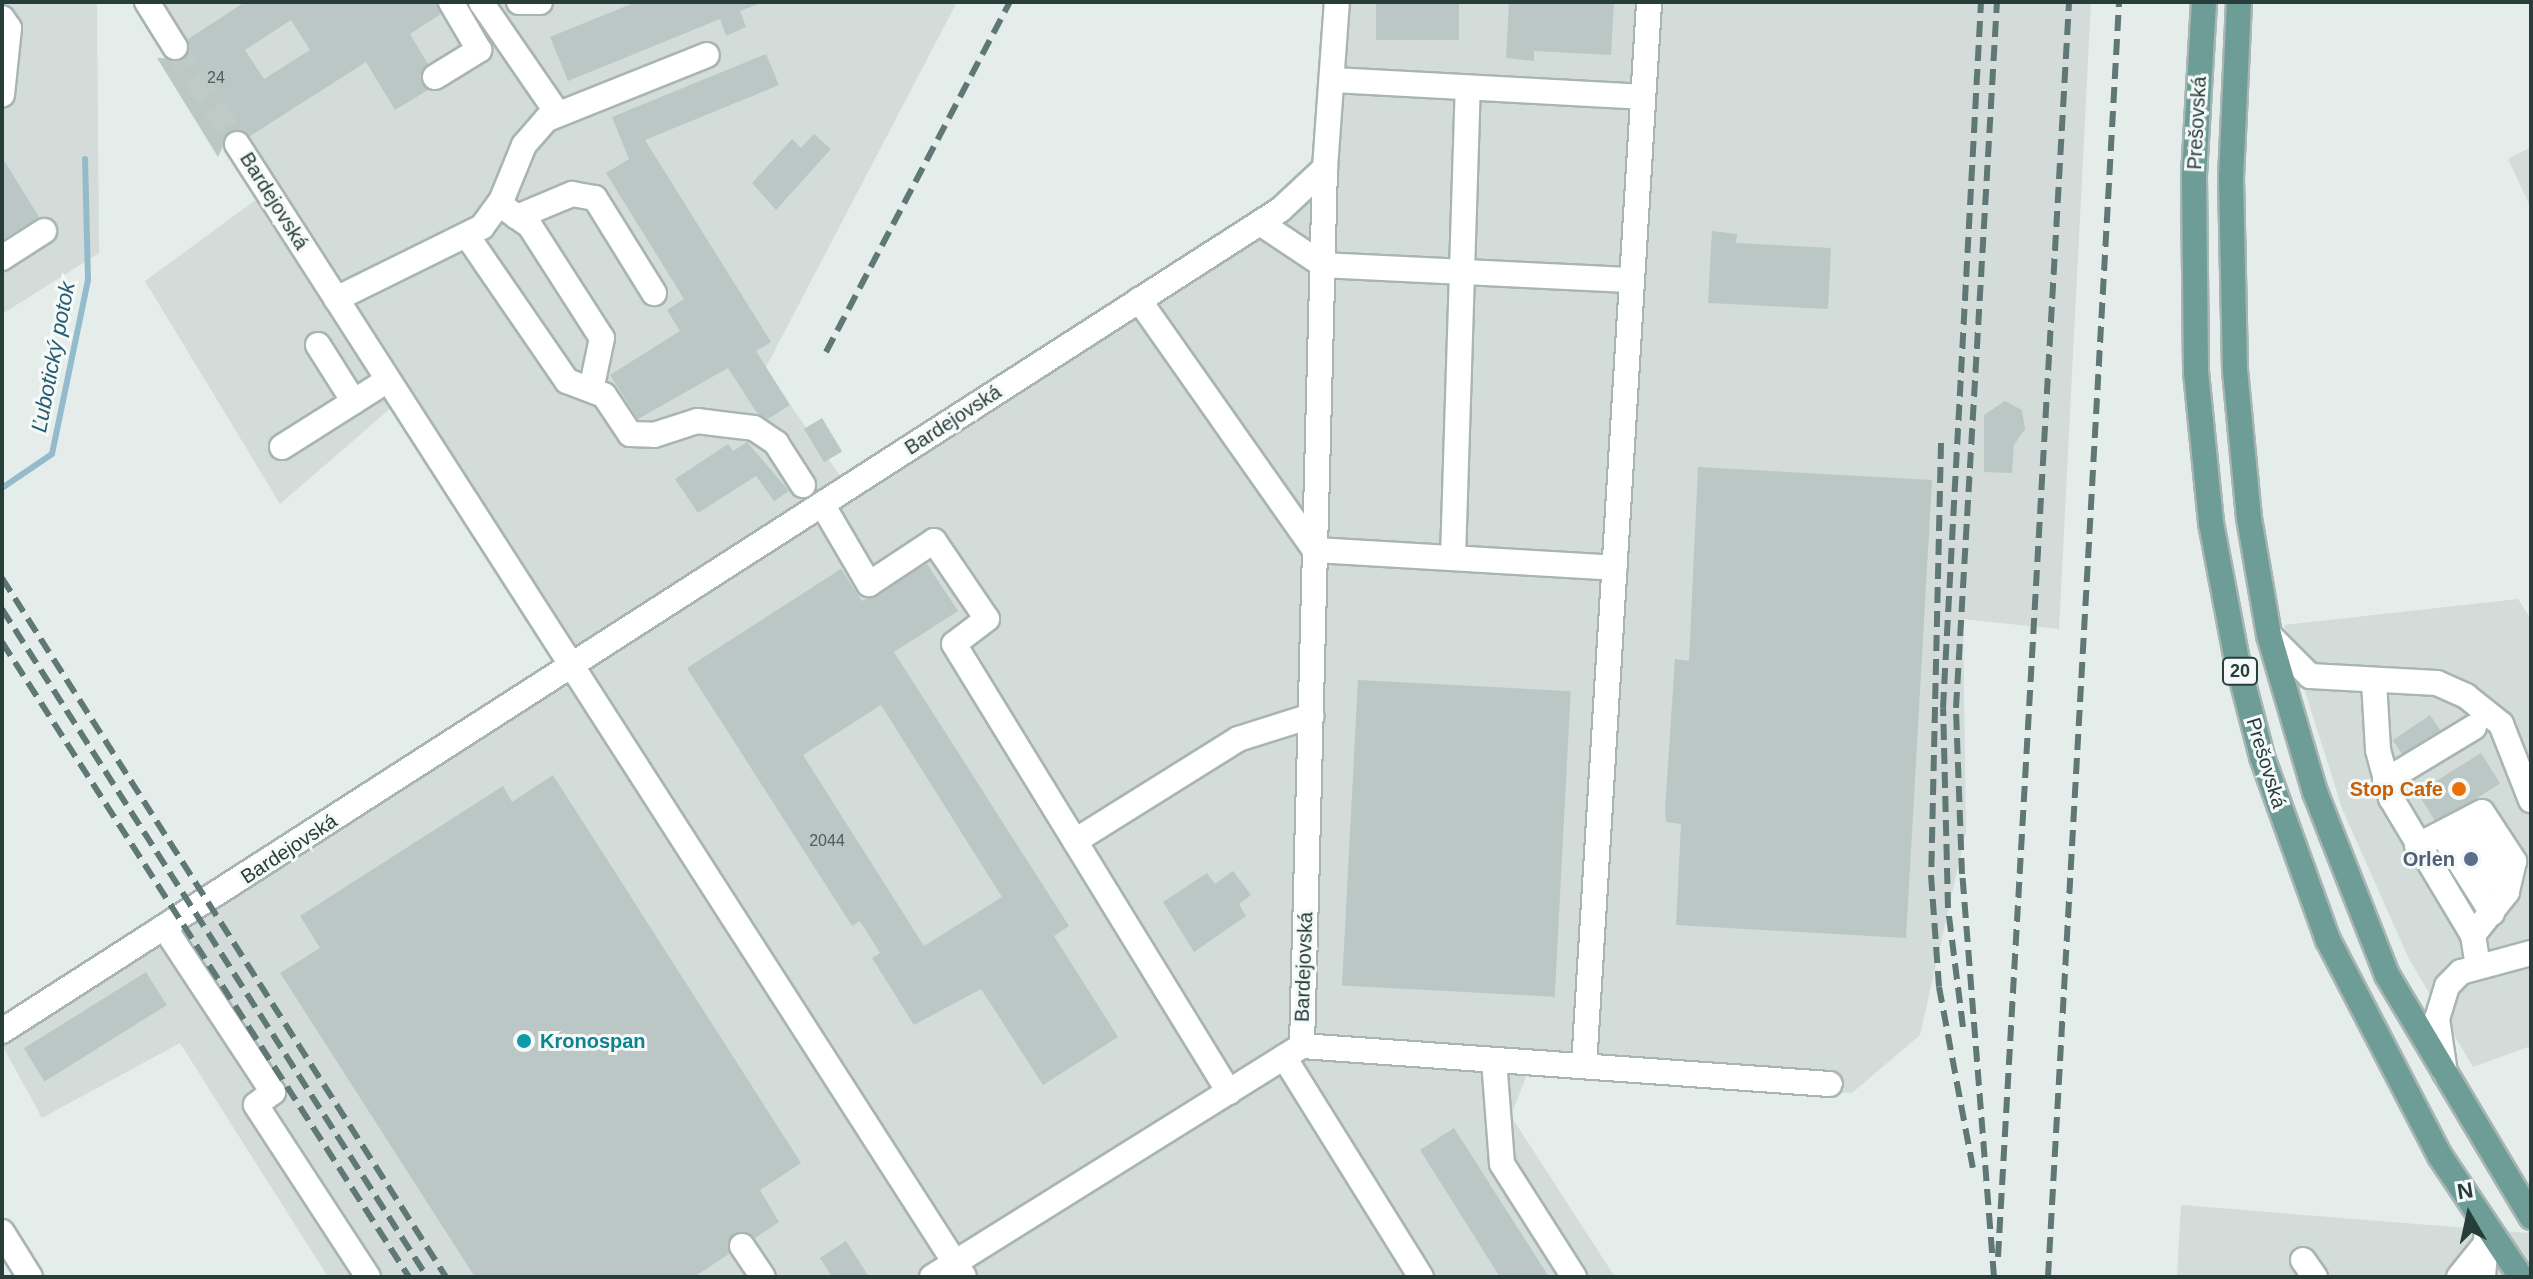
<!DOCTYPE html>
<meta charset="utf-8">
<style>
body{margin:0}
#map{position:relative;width:2533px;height:1279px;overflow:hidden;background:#e5edea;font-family:Helvetica,sans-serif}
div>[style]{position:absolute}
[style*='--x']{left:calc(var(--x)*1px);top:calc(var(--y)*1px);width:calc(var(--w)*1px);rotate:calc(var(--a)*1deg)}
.built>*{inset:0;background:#d3dcd9}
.stream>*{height:6px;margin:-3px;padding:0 3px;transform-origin:3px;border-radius:3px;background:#93bbcc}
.building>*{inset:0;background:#bac7c4;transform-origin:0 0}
.minor-tunnel>*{height:24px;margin-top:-12px;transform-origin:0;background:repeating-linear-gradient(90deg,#bfcac7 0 24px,transparent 0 36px)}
.roads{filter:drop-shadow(2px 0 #a8b5b2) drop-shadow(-2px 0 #a8b5b2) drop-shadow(0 2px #a8b5b2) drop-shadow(0 -2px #a8b5b2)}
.minor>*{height:24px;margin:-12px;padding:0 12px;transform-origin:12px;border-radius:12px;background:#fff}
.major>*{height:24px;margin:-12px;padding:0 12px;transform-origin:12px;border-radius:12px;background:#6e9d98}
.rail>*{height:6px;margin-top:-3px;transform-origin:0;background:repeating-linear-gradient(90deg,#607875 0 16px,transparent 0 24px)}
.dots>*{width:22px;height:22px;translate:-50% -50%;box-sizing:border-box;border:4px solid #f5f9f8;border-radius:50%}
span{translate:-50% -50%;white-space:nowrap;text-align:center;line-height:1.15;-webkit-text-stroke:6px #f5f9f8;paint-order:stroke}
.number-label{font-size:16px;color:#4b605c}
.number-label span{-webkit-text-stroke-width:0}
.shield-label span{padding:2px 6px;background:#f5f9f8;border:2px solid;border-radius:6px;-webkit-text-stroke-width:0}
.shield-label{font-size:18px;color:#263d3a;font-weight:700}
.street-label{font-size:20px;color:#263d3a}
.food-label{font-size:20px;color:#c56008;font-weight:700}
.right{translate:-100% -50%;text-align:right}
.service-label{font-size:20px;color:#4e5e75;font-weight:700}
.culture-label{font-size:20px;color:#0d838f;font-weight:700}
.left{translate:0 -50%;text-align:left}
.water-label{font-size:22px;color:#255b73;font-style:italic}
.frame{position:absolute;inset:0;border:4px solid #263d3a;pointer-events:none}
.north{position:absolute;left:2429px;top:1175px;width:80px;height:80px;-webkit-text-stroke:6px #f5f9f8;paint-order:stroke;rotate:351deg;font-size:22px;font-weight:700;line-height:32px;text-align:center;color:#263d3a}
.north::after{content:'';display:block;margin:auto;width:28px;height:36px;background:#263d3a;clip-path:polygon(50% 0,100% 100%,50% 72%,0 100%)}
</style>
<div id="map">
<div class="built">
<i style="clip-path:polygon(2px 2px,97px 2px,99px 253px,2px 314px)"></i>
<i style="clip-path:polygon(149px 2px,957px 2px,765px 369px,853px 494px,1338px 177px,1349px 2px,2091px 2px,2059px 629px,1963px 619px,1966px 832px,1920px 1035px,1852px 1093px,1528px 1072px,1511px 1116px,1615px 1277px,328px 1277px,180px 1043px,42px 1118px,2px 1045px,2px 1021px,567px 668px,399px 401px,280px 504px,145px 281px,268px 191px)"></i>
<i style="clip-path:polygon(2531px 147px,2531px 208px,2508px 159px)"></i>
<i style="clip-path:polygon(2518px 599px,2531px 619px,2531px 1046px,2473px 1067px,2409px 959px,2343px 811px,2284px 625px)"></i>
<i style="clip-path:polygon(2181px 1205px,2529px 1233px,2531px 1277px,2177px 1277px)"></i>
</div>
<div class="stream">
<i style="--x:2;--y:488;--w:60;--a:-34.2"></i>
<i style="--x:52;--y:454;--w:178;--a:-78.3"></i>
<i style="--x:88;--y:280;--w:121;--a:-91.4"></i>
</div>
<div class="building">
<i style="clip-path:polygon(evenodd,245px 2px,436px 2px,441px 14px,410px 34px,428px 64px,420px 77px,428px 90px,395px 110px,366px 62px,250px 136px,230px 131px,218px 157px,157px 58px,184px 59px,188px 39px,245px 2px,291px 20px,310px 50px,264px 79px,245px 50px,291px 20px)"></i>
<i style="clip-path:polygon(636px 2px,761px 2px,761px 3px,740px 11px,746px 27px,726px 36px,720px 19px,568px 81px,550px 37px)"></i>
<i style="left:1376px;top:2px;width:83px;height:38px"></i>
<i style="clip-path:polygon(1509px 2px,1614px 2px,1611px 55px,1534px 51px,1534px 61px,1506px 58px)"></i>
<i style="clip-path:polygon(766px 54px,779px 85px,645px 140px,771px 342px,756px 351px,790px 405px,768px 419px,757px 413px,728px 368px,638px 419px,610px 375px,680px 331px,667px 310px,684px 299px,606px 173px,629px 159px,612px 117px)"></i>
<i style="clip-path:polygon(814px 134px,831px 149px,776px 210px,752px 183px,792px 139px,801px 148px)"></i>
<i style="clip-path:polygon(2px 157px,39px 217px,2px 240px)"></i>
<i style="clip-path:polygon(1712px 231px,1737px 234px,1736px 243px,1831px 248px,1828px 309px,1708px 303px)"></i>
<i style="clip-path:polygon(2005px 401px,2022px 410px,2025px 429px,2014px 445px,2012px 473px,1984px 472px,1984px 415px)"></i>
<i style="left:822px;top:418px;width:39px;height:21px;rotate:59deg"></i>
<i style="clip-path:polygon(747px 442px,789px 491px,774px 501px,756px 476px,698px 513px,675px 479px,728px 444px,733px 451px)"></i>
<i style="clip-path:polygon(1698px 467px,1932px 480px,1906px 938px,1676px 925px,1681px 824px,1666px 822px,1665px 810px,1675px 659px,1689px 661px)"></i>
<i style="clip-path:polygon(evenodd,927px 564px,958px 611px,894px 652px,1069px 926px,1054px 936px,1118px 1037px,1043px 1085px,981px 989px,914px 1025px,872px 958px,880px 953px,860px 921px,852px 926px,687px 668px,841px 569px,862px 601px,927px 564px,881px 705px,1002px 897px,924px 946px,803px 755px,881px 705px)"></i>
<i style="left:1358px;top:680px;width:213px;height:306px;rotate:3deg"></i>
<i style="left:2430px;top:715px;width:18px;height:45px;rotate:56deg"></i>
<i style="left:2481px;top:753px;width:36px;height:75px;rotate:58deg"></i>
<i style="clip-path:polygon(553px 775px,801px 1163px,760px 1190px,779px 1222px,755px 1238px,734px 1233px,729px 1254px,694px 1277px,475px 1277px,280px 973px,320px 948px,300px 916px,503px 786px,512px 802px)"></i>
<i style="clip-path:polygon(1233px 871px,1251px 895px,1239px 904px,1246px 916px,1194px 952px,1163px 902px,1207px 873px,1215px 884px)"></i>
<i style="left:146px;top:972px;width:39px;height:144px;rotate:58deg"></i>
<i style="clip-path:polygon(1454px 1128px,1549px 1277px,1500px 1277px,1420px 1150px)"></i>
<i style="clip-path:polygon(846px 1241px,869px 1277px,832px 1277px,820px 1258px)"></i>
</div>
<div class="minor-tunnel">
<i style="--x:175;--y:47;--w:115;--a:57.4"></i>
</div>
<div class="roads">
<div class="minor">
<i style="--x:147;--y:2;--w:53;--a:58.1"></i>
<i style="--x:481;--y:2;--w:136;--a:55.5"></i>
<i style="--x:519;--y:2;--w:21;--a:0"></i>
<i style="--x:2;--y:18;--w:12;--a:55"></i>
<i style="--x:9;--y:28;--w:67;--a:96"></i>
<i style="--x:435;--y:77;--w:52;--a:-31.5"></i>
<i style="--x:479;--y:50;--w:56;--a:-120.3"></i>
<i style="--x:1332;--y:80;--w:311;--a:3.1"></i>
<i style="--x:237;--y:144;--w:1346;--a:57.31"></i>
<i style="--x:499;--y:204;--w:38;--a:35"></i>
<i style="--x:530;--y:226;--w:133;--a:57.3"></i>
<i style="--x:602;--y:338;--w:53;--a:101.9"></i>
<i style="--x:517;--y:217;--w:60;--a:-22.7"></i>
<i style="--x:572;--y:194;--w:23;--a:10"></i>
<i style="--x:595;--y:198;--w:112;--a:58.2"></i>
<i style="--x:1260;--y:223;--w:76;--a:33.7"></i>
<i style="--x:1323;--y:265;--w:309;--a:2.8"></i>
<i style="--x:468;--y:237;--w:175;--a:55.5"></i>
<i style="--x:567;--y:381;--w:40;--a:21"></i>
<i style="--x:604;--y:395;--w:47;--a:56.3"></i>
<i style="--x:630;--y:434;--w:24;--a:2"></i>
<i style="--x:654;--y:435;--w:45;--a:-18"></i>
<i style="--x:697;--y:421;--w:57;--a:7"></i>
<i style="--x:754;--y:428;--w:27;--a:34"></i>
<i style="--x:776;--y:443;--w:50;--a:57.3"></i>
<i style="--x:2;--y:258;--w:50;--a:-32.7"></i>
<i style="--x:336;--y:299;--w:163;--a:-26.3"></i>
<i style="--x:482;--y:227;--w:34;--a:-54"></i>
<i style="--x:502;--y:199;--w:58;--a:-67.8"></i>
<i style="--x:524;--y:145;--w:35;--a:-49"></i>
<i style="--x:547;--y:119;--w:172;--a:-21.8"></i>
<i style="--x:1139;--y:300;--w:306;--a:54.9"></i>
<i style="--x:1315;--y:550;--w:300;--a:3.4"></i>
<i style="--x:318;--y:345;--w:67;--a:57.7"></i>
<i style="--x:282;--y:447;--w:125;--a:-32.3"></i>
<i style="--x:822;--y:504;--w:93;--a:59.6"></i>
<i style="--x:869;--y:584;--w:78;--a:-33.5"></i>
<i style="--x:934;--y:541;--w:94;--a:55.8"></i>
<i style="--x:987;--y:619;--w:41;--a:142.9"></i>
<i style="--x:954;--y:644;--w:526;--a:58.46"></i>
<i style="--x:1453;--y:558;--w:470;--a:-88.2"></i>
<i style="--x:2269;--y:635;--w:58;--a:45"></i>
<i style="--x:2310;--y:676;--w:127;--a:3.2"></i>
<i style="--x:2437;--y:683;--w:32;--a:24"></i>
<i style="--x:2466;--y:696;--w:45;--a:38.7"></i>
<i style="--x:2501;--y:724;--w:82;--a:68.5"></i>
<i style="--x:2374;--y:682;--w:68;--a:86.6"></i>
<i style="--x:2378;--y:750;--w:50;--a:74.8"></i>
<i style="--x:2391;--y:798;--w:160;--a:59.1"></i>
<i style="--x:2385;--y:781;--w:104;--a:-31.2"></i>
<i style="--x:2463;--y:825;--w:80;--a:56.7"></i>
<i style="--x:2444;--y:837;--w:90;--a:57.7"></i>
<i style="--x:1075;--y:841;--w:192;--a:-32"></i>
<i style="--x:1238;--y:739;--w:77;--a:-17.5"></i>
<i style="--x:2417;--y:846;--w:73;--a:-27.6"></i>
<i style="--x:2482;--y:812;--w:59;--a:56.9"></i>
<i style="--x:2514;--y:861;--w:32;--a:103"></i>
<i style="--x:2507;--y:892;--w:55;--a:128.3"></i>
<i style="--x:2473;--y:935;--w:31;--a:81"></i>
<i style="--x:164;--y:927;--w:198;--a:56.6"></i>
<i style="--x:273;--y:1092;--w:21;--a:143"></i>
<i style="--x:256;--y:1105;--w:205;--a:56.9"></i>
<i style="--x:2;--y:1031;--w:1519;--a:-32.72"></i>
<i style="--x:1280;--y:210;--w:62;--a:-43"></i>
<i style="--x:1325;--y:168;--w:166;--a:-85.9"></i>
<i style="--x:1302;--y:1046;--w:878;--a:-88.5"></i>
<i style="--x:1284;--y:1057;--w:259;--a:58.1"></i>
<i style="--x:1494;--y:1060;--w:104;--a:85.6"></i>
<i style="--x:1502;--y:1164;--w:134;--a:57.5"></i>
<i style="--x:1584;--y:1066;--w:1066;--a:-86.5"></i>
<i style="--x:2445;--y:1073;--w:55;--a:-98.4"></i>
<i style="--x:2437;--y:1019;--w:34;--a:-73"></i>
<i style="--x:2447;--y:986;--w:20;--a:-45"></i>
<i style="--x:2461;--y:972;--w:73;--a:-15.2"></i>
<i style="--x:2;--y:1232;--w:53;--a:58.1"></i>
<i style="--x:742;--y:1246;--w:37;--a:56"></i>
<i style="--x:2303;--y:1260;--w:21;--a:55"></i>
<i style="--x:932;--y:1277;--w:436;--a:-32"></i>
<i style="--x:1302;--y:1046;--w:529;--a:4.12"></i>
<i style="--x:2459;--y:1277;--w:40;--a:-51"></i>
<i style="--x:2483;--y:1277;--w:49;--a:-85.3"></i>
</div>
<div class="major">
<i style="--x:2204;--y:2;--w:175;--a:93.3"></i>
<i style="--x:2194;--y:177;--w:195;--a:89.4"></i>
<i style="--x:2196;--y:372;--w:152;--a:84.3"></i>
<i style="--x:2211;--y:523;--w:139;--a:79.3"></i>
<i style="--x:2237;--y:660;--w:100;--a:75.5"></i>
<i style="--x:2262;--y:757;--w:195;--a:70.2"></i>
<i style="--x:2328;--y:940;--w:243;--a:62.6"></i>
<i style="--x:2440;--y:1156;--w:146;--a:56.2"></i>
<i style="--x:2239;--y:2;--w:176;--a:92.6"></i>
<i style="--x:2231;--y:178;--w:192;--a:88.8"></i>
<i style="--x:2235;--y:370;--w:149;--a:84.6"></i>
<i style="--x:2249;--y:518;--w:119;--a:80.3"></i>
<i style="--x:2269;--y:635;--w:164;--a:73.7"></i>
<i style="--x:2315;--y:792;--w:197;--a:68.5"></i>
<i style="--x:2387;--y:975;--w:282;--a:59.2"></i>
</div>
</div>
<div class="rail">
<i style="--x:826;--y:352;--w:395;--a:-62.3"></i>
<i style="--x:1941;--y:443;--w:432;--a:91.3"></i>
<i style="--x:1931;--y:875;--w:112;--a:85.9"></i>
<i style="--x:1939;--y:987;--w:184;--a:79.4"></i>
<i style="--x:2;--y:578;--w:828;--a:57.58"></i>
<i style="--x:2;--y:609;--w:792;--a:57.53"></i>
<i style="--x:2;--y:642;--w:754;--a:57.34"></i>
<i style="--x:1963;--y:1027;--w:120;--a:-97.2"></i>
<i style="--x:1948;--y:908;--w:200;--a:-91.4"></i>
<i style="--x:1943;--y:708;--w:707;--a:-86.92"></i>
<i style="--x:1998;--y:1257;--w:1257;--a:-86.76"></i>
<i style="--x:1994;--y:1277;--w:404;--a:-94.5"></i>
<i style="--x:1962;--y:874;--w:166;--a:-92.1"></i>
<i style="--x:1956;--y:708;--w:707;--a:-86.68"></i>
<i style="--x:2048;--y:1277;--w:1277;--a:-86.81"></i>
</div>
<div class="dots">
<i style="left:2459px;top:789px;background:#e8710a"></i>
<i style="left:2471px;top:859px;background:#5c6f8a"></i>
<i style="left:524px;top:1041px;background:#0f9aa8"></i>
</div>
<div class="number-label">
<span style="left:216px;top:78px">24</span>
<span style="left:827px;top:841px">2044</span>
</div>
<div class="shield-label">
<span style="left:2240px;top:671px">20</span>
</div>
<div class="street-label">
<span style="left:2197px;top:123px;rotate:-87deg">Prešovská</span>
<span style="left:274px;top:201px;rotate:58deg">Bardejovská</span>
<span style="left:953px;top:420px;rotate:-33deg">Bardejovská</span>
<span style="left:2266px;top:763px;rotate:73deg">Prešovská</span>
<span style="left:289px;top:849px;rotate:-33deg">Bardejovská</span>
<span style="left:1304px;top:967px;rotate:-88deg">Bardejovská</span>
</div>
<div class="food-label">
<span class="right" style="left:2443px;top:789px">Stop Cafe</span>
</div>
<div class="service-label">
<span class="right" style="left:2455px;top:859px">Orlen</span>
</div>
<div class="culture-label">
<span class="left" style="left:540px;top:1041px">Kronospan</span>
</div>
<div class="water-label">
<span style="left:53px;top:357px;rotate:-79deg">Ľubotický potok</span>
</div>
<div class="frame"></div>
<div class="north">N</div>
</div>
